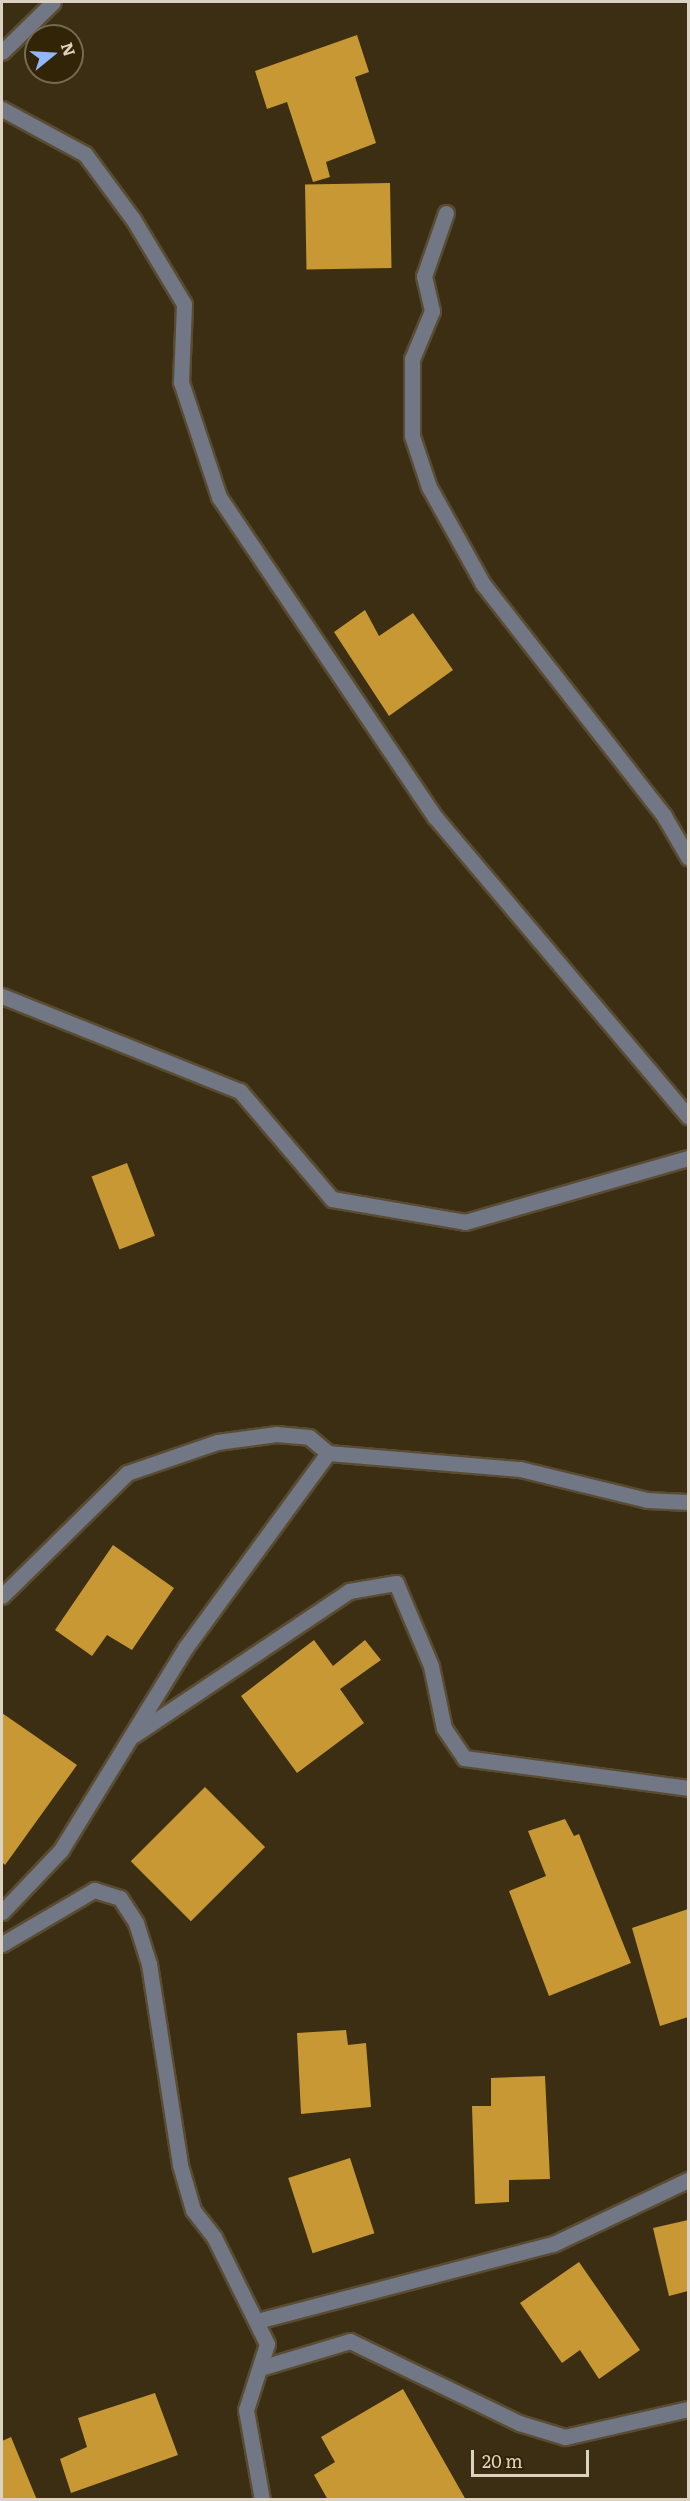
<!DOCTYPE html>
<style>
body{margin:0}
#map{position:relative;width:690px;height:2501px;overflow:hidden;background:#3c2e12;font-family:Literata,serif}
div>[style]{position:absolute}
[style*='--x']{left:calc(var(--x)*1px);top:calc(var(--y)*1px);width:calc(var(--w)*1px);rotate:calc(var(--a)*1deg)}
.building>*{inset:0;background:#c79834;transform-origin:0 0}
.roads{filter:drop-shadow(2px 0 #594c32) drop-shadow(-2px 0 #594c32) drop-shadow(0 2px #594c32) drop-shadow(0 -2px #594c32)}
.minor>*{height:15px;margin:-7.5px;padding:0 7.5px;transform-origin:7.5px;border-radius:7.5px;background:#717784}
span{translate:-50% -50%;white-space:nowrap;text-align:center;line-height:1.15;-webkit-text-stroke:6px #312407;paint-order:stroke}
.frame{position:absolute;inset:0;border:3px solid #dbd2c2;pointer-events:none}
.north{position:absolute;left:24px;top:24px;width:60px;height:60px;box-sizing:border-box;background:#312407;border:2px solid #756a52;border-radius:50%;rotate:72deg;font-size:16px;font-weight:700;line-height:24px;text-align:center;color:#dbd2c2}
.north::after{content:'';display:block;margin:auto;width:21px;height:27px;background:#93b7fd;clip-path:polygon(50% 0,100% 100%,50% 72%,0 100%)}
.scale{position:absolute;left:471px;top:2450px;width:118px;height:27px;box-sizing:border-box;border:3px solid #dbd2c2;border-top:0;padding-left:8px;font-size:18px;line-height:21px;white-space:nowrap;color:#dbd2c2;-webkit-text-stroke:4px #312407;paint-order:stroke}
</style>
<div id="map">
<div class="building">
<i style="clip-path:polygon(357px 35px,369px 72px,355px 77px,376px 143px,326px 162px,330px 177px,313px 182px,287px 102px,267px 109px,255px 71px)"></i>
<i style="left:390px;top:183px;width:85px;height:85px;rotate:89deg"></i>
<i style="clip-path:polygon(365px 610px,379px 636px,413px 613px,453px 670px,389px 716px,334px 632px)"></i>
<i style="left:127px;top:1163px;width:78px;height:38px;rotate:69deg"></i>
<i style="clip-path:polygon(113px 1545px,174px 1588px,132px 1650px,107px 1635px,92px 1656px,55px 1630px)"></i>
<i style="clip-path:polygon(314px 1640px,333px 1666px,365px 1640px,381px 1660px,340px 1689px,364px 1723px,297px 1773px,241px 1696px)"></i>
<i style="clip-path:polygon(2px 1713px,77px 1765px,5px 1865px,2px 1862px)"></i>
<i style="left:205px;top:1787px;width:85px;height:105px;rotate:45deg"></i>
<i style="clip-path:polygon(565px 1819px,574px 1836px,579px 1834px,631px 1963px,549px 1996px,509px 1891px,546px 1876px,528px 1831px)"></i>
<i style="clip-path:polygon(688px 1909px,688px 2017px,660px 2026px,632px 1928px)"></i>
<i style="clip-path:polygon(346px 2030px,348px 2045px,366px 2043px,371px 2107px,301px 2114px,297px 2033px)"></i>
<i style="clip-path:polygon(545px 2076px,550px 2179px,509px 2180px,509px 2202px,475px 2204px,472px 2106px,491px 2106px,491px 2078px)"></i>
<i style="left:350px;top:2158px;width:79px;height:65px;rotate:72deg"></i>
<i style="clip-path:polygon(688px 2220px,688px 2291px,669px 2296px,653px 2228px)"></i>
<i style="clip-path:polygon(579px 2262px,640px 2350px,599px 2379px,580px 2350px,562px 2363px,520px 2303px)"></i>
<i style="clip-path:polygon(403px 2389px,466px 2500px,328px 2500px,314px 2475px,335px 2462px,321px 2437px)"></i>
<i style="clip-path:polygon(155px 2393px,178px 2455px,71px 2493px,60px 2459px,87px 2447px,78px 2418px)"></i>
<i style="clip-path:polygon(11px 2437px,37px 2500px,2px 2500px,2px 2441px)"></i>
</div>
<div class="roads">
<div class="minor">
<i style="--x:2;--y:52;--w:71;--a:-44.4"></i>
<i style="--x:2;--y:109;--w:94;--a:28.5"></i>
<i style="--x:85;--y:154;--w:81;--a:53.6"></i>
<i style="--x:133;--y:219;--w:99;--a:59"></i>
<i style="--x:184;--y:304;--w:78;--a:92.2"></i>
<i style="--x:181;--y:382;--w:121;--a:71.7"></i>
<i style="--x:219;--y:497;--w:386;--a:56"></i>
<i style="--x:435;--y:817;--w:392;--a:49.8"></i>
<i style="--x:446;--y:213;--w:67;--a:109.2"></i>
<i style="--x:424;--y:276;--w:36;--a:77"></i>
<i style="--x:432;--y:311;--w:52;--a:112.6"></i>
<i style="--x:412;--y:359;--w:77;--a:90"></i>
<i style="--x:412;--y:436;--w:54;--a:71.6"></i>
<i style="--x:429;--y:487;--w:111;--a:60.9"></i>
<i style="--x:483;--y:584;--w:294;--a:52"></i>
<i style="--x:664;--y:816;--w:48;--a:59.7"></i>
<i style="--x:2;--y:996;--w:256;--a:21.8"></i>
<i style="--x:240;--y:1091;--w:142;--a:49.6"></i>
<i style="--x:332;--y:1199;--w:135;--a:9.8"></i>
<i style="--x:465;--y:1222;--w:232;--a:-16"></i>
<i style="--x:2;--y:1596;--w:175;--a:-44.5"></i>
<i style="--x:127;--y:1473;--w:95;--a:-19"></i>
<i style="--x:217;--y:1442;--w:60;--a:-7.7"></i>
<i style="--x:276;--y:1434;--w:33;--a:5"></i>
<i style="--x:309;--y:1437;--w:25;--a:40"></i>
<i style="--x:134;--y:1735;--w:259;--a:-33.8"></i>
<i style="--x:349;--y:1591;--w:48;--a:-9.7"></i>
<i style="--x:396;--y:1583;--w:90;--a:67.1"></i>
<i style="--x:431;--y:1666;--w:63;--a:78.2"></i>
<i style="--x:444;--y:1728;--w:36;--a:56"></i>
<i style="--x:464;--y:1758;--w:226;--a:7.6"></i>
<i style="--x:2;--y:1912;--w:86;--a:-46.4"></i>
<i style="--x:61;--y:1850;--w:238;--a:-58.4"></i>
<i style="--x:186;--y:1647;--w:240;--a:-53.8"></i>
<i style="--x:328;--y:1453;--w:193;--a:4.8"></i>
<i style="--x:520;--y:1469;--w:131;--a:13.7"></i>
<i style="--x:647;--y:1500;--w:41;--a:2.8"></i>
<i style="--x:2;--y:1944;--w:107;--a:-30.4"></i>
<i style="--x:94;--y:1890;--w:27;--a:17"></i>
<i style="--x:120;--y:1898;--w:30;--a:57"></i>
<i style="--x:136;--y:1923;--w:43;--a:72.4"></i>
<i style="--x:149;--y:1964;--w:203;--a:81.2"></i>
<i style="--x:180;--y:2165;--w:47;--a:73.9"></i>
<i style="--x:193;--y:2210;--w:34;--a:52"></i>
<i style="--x:214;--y:2237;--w:119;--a:63.6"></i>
<i style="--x:267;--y:2344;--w:69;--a:107.7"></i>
<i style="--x:246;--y:2410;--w:91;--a:79.9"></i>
<i style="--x:257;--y:2321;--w:306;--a:-14.6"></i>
<i style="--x:553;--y:2244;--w:149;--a:-25.4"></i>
<i style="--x:260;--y:2368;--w:94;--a:-16.7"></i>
<i style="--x:350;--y:2341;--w:188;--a:25.9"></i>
<i style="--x:519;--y:2423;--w:48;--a:16.9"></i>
<i style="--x:565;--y:2437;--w:126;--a:-12.8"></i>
</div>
</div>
<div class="frame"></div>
<div class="north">N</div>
<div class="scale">20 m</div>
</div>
